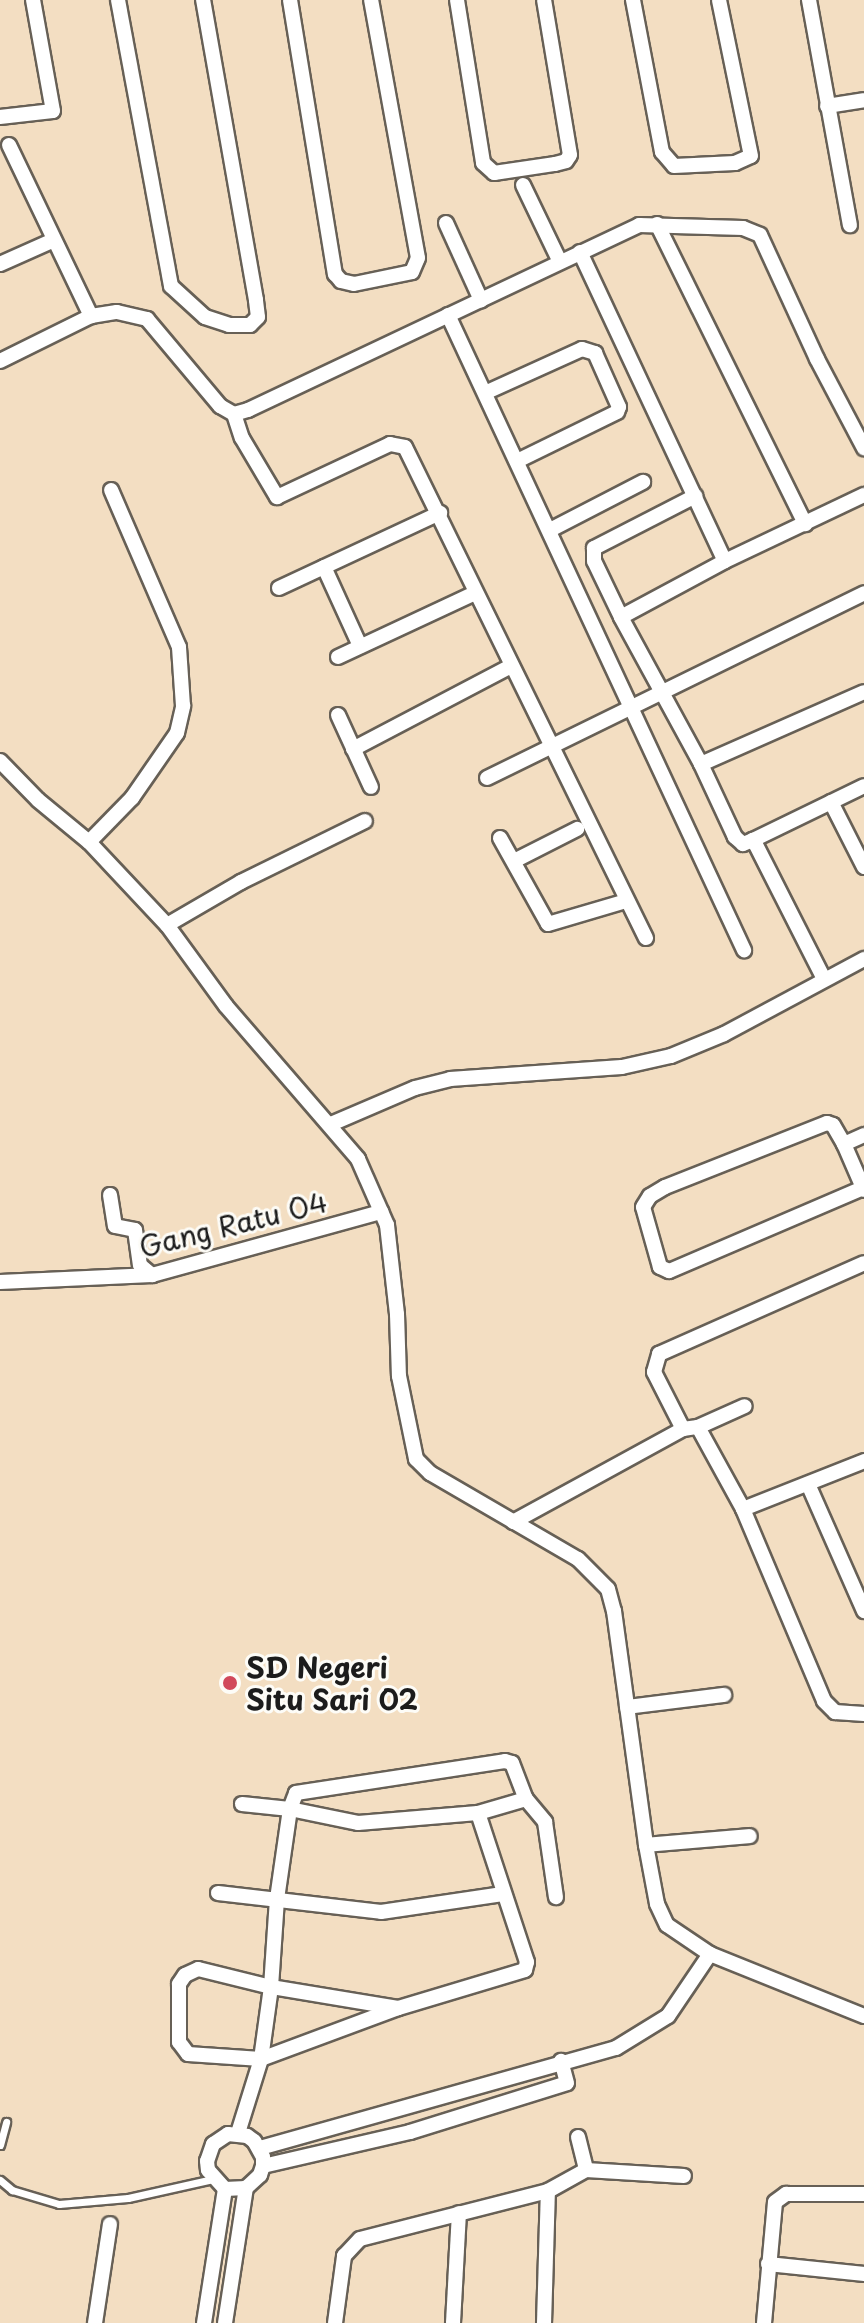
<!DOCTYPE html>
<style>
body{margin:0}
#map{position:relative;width:864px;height:2323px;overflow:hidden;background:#f3dec2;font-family:"Playpen Sans",sans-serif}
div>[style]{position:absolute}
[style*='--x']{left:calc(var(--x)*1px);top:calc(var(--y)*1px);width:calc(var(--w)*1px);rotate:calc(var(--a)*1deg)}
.roads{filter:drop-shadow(2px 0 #676056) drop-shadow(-2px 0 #676056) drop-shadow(0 2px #676056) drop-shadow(0 -2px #676056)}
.service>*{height:7px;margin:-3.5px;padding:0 3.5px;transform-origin:3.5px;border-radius:3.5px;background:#fff}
.minor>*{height:14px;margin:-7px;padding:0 7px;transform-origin:7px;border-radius:7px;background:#fff}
.dots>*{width:22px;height:22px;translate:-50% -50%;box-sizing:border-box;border:4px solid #fdfcf7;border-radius:50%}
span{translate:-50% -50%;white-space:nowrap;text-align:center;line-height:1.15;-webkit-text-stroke:6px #fdfcf7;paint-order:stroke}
.street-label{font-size:28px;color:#1c1c1c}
.poi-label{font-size:28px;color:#1c1c1c;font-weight:700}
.left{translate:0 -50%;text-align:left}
</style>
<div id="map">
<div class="roads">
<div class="service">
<i style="--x:0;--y:2145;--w:24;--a:-75"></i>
<i style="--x:0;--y:2180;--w:16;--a:40"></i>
<i style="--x:12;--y:2190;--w:49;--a:16.6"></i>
<i style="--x:59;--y:2204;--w:69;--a:-5"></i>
<i style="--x:128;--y:2198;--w:87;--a:-12.6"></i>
</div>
<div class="minor">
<i style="--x:118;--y:0;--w:291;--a:79.5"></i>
<i style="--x:171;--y:286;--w:46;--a:42.4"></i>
<i style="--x:205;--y:317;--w:25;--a:18"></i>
<i style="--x:229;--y:325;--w:21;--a:0"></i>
<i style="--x:250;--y:325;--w:11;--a:-45"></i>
<i style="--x:258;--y:317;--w:17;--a:-97"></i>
<i style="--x:256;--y:300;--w:305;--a:-100"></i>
<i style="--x:290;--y:0;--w:278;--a:80.7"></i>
<i style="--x:335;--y:274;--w:9;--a:49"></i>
<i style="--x:341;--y:281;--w:13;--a:13"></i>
<i style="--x:354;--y:284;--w:59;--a:-11.7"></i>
<i style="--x:412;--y:272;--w:15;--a:-67"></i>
<i style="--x:418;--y:258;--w:262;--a:-100.3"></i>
<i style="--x:457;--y:0;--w:165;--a:80.9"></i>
<i style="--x:483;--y:163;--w:15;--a:42"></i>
<i style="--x:494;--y:173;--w:62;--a:-8.4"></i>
<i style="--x:555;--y:164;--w:11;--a:-15"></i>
<i style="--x:566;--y:161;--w:7;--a:-56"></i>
<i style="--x:570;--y:155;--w:157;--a:-99.5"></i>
<i style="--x:633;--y:0;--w:155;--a:79.2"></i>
<i style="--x:662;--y:152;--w:18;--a:49"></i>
<i style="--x:674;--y:166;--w:61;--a:-2.8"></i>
<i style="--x:735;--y:163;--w:17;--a:-24"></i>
<i style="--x:751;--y:156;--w:159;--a:-101.6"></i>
<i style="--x:809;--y:0;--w:229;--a:79.7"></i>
<i style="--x:827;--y:106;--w:37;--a:-9"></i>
<i style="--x:0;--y:117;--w:53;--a:-6.5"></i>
<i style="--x:53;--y:111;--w:113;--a:-100.2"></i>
<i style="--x:9;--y:145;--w:190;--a:64.4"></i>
<i style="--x:523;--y:185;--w:85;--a:64.3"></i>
<i style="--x:446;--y:223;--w:85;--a:65.6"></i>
<i style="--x:657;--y:224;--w:335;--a:63.7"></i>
<i style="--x:580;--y:252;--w:341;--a:64.9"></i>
<i style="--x:0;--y:264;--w:59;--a:-24"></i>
<i style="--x:448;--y:315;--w:701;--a:65.01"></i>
<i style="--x:0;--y:361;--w:102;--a:-26.3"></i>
<i style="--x:91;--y:316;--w:26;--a:-9"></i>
<i style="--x:117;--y:312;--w:31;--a:13"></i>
<i style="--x:147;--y:319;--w:114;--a:50"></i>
<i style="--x:220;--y:406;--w:16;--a:30"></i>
<i style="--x:234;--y:414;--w:15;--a:-16"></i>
<i style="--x:248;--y:410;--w:433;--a:-25.3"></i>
<i style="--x:639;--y:225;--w:104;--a:1.7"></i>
<i style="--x:743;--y:228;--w:18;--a:22"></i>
<i style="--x:760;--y:235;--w:136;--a:65.3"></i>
<i style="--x:817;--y:359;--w:101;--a:62.2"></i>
<i style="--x:487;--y:392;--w:104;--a:-24.4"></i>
<i style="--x:582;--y:349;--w:14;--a:17"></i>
<i style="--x:595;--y:353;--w:59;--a:66"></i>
<i style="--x:619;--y:407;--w:5;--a:112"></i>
<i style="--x:617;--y:412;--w:111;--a:153.9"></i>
<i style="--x:234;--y:414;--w:25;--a:72"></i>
<i style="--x:242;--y:438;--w:69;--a:59.3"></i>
<i style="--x:277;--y:497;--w:125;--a:-25.1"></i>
<i style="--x:390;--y:444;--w:15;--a:11"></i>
<i style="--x:405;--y:447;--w:547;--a:63.86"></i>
<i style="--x:550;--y:530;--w:105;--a:-27.3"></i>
<i style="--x:324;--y:567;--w:87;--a:65.5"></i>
<i style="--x:279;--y:588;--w:178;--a:-25"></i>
<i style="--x:621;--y:617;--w:62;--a:-115.7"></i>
<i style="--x:594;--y:561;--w:13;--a:-90"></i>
<i style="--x:594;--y:548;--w:114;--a:-27.2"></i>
<i style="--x:338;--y:657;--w:151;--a:-25"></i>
<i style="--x:338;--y:715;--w:79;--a:65.4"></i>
<i style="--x:353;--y:749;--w:178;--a:-27.7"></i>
<i style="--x:0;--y:761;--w:54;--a:45.7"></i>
<i style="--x:38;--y:800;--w:66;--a:39.5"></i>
<i style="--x:89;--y:842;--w:114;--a:46.8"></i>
<i style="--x:167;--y:925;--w:100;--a:53.9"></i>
<i style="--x:226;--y:1006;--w:202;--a:49.2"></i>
<i style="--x:358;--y:1159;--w:72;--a:66.3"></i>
<i style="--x:387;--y:1225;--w:90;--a:83.6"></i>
<i style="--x:397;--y:1314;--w:62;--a:88.2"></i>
<i style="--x:399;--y:1376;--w:85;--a:78.4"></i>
<i style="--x:416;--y:1459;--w:20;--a:45"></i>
<i style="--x:430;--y:1473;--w:171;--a:30.2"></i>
<i style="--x:578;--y:1559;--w:42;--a:45"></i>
<i style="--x:608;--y:1589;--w:23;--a:75"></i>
<i style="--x:614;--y:1611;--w:236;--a:82.2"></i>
<i style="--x:646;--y:1845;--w:60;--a:79.4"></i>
<i style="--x:657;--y:1904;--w:23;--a:65"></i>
<i style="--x:667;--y:1925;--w:52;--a:34"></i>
<i style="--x:710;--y:1954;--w:166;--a:21.9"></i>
<i style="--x:701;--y:764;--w:178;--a:-23.8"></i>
<i style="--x:487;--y:778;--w:420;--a:-26.1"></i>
<i style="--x:831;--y:802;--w:73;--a:63.1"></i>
<i style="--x:500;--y:838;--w:98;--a:60.8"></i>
<i style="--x:548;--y:924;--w:81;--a:-16.4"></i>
<i style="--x:753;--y:840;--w:123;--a:-25.9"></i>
<i style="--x:89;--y:842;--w:62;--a:-45.7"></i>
<i style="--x:132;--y:798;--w:79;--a:-55.3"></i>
<i style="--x:177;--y:733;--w:28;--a:-77"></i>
<i style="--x:183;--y:706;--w:59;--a:-93.9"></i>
<i style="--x:179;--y:647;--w:171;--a:-113.4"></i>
<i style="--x:514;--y:861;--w:71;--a:-26.9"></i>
<i style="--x:167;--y:925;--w:86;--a:-30.2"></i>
<i style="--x:241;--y:882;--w:138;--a:-26.2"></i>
<i style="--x:824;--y:979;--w:150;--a:-116.9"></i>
<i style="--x:756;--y:845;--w:6;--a:-121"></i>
<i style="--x:753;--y:840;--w:11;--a:158"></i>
<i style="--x:743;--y:844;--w:11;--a:-139"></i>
<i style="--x:735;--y:837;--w:81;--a:-115"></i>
<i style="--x:701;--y:764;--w:167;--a:-118.6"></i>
<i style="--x:621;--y:617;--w:118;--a:-28.3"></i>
<i style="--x:725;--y:561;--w:154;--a:-25.4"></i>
<i style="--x:331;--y:1124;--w:91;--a:-23.2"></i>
<i style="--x:415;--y:1088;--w:36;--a:-14"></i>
<i style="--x:450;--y:1079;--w:172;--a:-4"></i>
<i style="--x:622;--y:1067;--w:50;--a:-12.7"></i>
<i style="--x:671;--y:1056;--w:57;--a:-22.5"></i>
<i style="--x:724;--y:1034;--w:159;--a:-28.2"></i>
<i style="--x:844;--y:1144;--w:22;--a:-24"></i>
<i style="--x:863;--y:1188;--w:211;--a:156.8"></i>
<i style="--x:669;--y:1271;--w:10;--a:-156"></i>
<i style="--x:660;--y:1267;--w:62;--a:-105.8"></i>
<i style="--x:643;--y:1207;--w:13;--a:-58"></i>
<i style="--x:650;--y:1196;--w:17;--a:-31"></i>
<i style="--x:665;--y:1187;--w:174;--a:-21.6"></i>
<i style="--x:827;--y:1123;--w:6;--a:18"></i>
<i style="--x:833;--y:1125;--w:22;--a:60"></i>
<i style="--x:844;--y:1144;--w:50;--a:66.5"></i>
<i style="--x:110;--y:1195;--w:31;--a:81"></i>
<i style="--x:115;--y:1226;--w:20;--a:11"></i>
<i style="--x:135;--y:1230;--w:35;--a:82"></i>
<i style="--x:140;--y:1265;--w:16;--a:40"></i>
<i style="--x:0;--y:1282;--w:152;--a:-2.6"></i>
<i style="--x:152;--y:1275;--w:238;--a:-15.4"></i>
<i style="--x:698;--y:1427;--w:51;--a:-24.1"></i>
<i style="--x:683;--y:1429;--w:64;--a:-117"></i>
<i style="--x:654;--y:1372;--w:19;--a:-74"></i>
<i style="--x:659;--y:1354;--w:224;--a:-23.9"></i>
<i style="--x:808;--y:1484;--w:139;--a:66.2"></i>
<i style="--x:743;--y:1509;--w:208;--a:67.1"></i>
<i style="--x:824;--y:1701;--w:16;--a:45"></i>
<i style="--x:835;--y:1712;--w:29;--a:4"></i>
<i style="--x:513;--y:1522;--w:194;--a:-28.7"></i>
<i style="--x:683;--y:1429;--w:15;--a:-8"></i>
<i style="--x:698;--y:1427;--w:94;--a:61.2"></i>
<i style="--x:743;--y:1509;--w:130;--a:-21.6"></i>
<i style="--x:627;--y:1707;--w:98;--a:-7.1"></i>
<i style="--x:526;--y:1799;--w:30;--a:50"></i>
<i style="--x:545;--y:1822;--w:76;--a:81.7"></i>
<i style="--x:242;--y:1804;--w:48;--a:5.9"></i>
<i style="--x:290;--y:1809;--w:69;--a:11.6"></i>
<i style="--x:358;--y:1823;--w:120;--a:-4.8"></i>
<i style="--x:646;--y:1845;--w:104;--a:-4.9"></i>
<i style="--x:218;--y:1893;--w:164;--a:6.6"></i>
<i style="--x:381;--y:1912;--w:123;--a:-8.4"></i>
<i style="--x:238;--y:2133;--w:77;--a:-72.7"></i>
<i style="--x:261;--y:2059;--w:73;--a:-82.1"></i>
<i style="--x:271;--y:1987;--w:88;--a:-86.1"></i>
<i style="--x:277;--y:1899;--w:91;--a:-81.8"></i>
<i style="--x:290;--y:1809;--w:17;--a:-69"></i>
<i style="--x:296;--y:1793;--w:211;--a:-8.7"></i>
<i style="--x:505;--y:1761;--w:7;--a:16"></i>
<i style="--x:512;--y:1763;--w:39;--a:69"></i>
<i style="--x:526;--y:1799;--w:50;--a:163.7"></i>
<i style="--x:478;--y:1813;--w:157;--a:71.8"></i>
<i style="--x:527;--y:1962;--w:8;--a:104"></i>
<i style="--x:525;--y:1970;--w:133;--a:163.3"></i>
<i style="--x:398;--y:2008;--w:129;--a:-170.6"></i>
<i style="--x:271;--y:1987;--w:75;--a:-166.1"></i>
<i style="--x:198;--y:1969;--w:14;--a:155"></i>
<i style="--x:185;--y:1975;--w:11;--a:124"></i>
<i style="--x:179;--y:1984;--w:58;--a:90"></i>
<i style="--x:179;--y:2042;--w:15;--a:53"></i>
<i style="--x:188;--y:2054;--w:73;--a:3.9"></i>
<i style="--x:261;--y:2059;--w:146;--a:-20.4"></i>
<i style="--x:578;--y:2137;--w:34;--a:76"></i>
<i style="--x:260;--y:2148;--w:370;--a:-15.7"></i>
<i style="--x:616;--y:2048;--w:61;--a:-31.6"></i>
<i style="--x:668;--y:2016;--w:75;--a:-55.9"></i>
<i style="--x:263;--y:2166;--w:151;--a:-13"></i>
<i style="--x:410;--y:2132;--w:164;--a:-17.3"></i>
<i style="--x:567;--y:2083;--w:23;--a:-105"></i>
<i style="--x:768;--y:2264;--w:97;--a:5.9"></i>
<i style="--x:95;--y:2323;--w:100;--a:-81.4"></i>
<i style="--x:204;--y:2323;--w:136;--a:-81.1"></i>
<i style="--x:225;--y:2323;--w:137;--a:-81.2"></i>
<i style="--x:246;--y:2188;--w:19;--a:-43"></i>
<i style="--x:260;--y:2175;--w:9;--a:-72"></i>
<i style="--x:263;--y:2166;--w:9;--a:-90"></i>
<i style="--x:263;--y:2157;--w:18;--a:-119"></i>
<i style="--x:254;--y:2141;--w:9;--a:-144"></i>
<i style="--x:247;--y:2136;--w:19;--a:-174"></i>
<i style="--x:228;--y:2134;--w:18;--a:146"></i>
<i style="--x:213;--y:2144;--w:18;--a:109"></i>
<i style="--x:207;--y:2161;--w:9;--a:84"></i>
<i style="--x:208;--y:2170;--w:25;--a:48"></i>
<i style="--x:225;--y:2189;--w:21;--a:-3"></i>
<i style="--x:335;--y:2323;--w:68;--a:-82.3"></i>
<i style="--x:344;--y:2256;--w:23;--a:-47"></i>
<i style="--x:360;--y:2239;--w:194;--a:-14.3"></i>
<i style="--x:548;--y:2191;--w:43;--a:-28.9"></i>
<i style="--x:586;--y:2170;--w:98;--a:3.5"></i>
<i style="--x:453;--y:2323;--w:110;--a:-86.9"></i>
<i style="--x:544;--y:2323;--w:132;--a:-88.3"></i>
<i style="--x:764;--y:2323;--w:121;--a:-84.8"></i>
<i style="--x:775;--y:2202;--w:14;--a:-36"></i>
<i style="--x:786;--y:2194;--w:78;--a:0"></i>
</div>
</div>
<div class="dots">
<i style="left:230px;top:1683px;background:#d1495b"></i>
</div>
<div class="street-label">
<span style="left:233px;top:1224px;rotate:-14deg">Gang Ratu 04</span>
</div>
<div class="poi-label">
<span class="left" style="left:246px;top:1683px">SD Negeri<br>Situ Sari 02</span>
</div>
</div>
